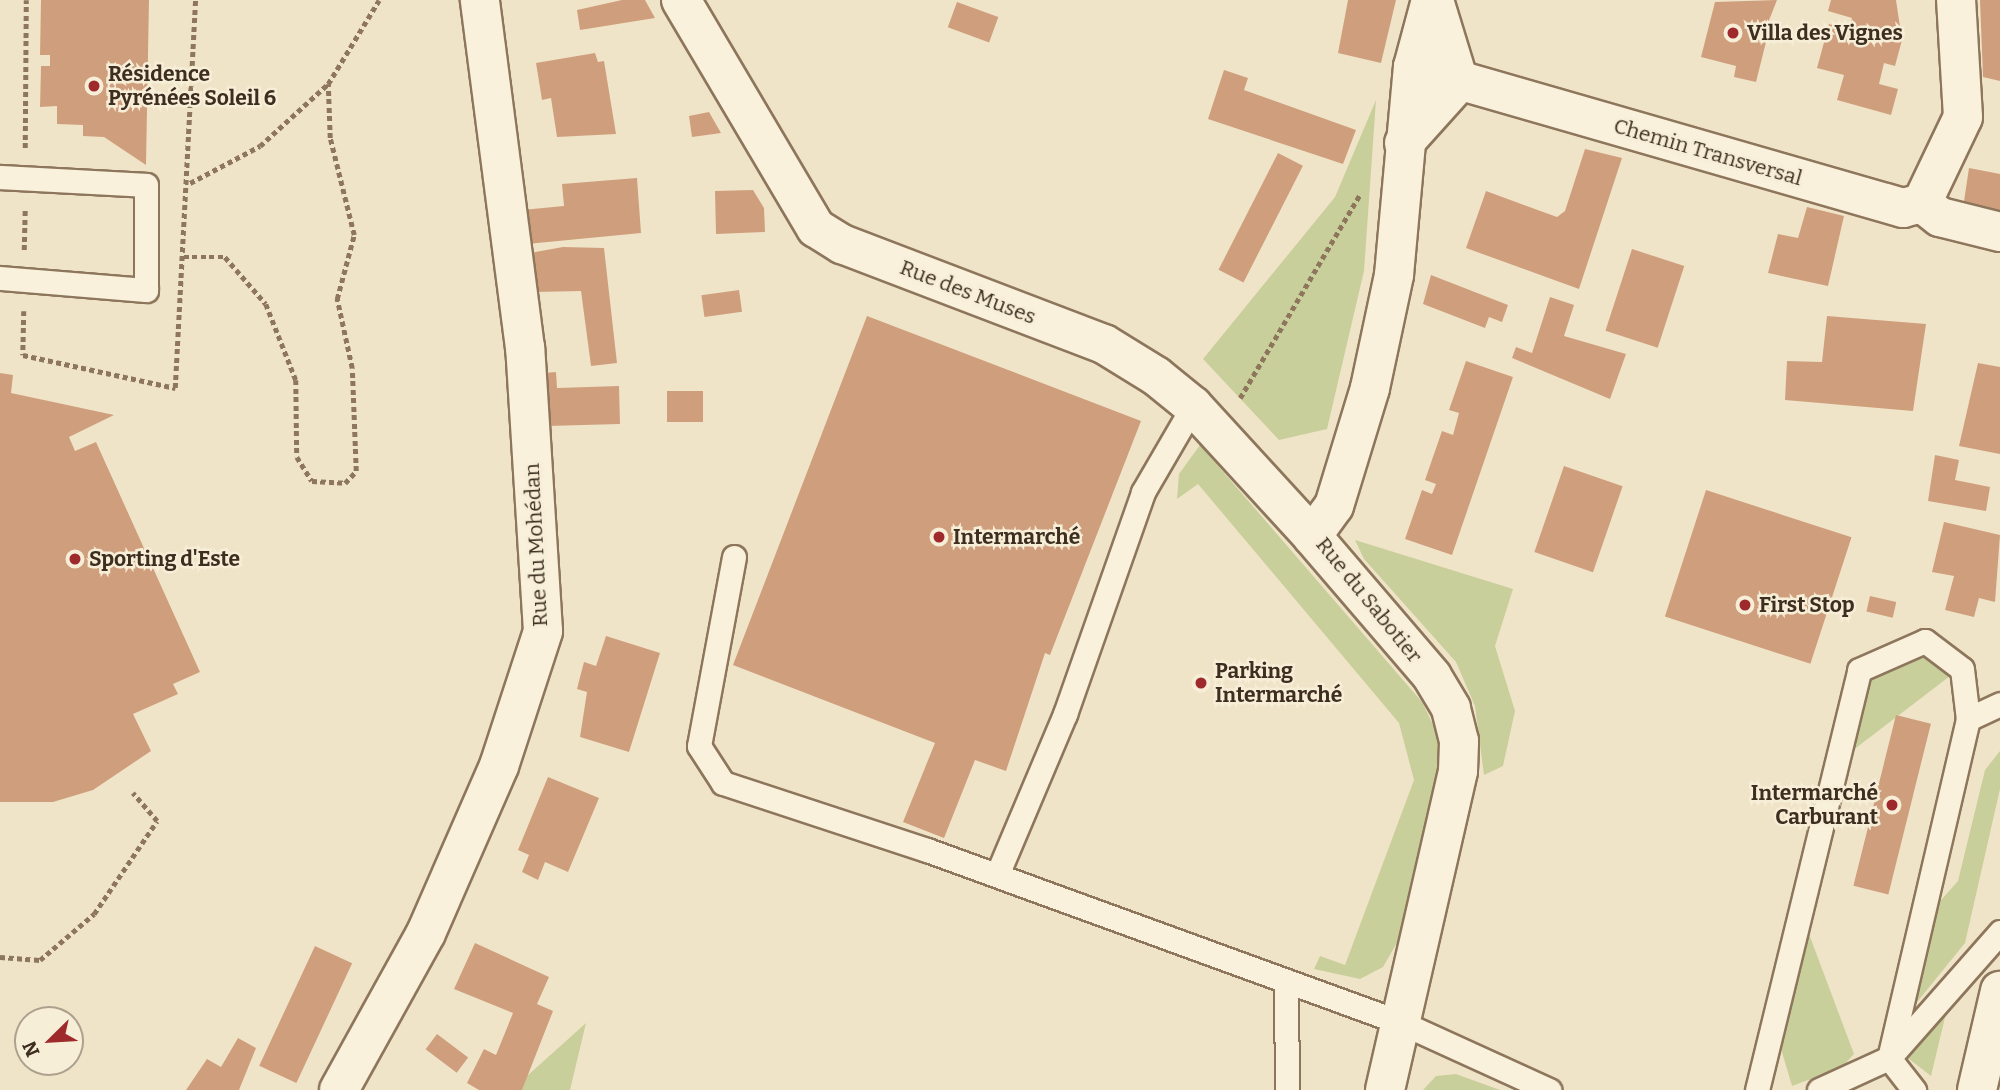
<!DOCTYPE html>
<meta charset="utf-8">
<style>
body{margin:0}
#map{position:relative;width:2000px;height:1090px;overflow:hidden;background:#f0e4c8;font-family:Bitter,serif}
div>[style]{position:absolute}
[style*='--x']{left:calc(var(--x)*1px);top:calc(var(--y)*1px);width:calc(var(--w)*1px);rotate:calc(var(--a)*1deg)}
.green>*{inset:0;background:#c9cf9b}
.building>*{inset:0;background:#cf9f7d;transform-origin:0 0}
.path>*{height:4.5px;margin-top:-2.25px;transform-origin:0;background:repeating-linear-gradient(90deg,#8d765c 0 5px,transparent 0 8.5px)}
.roads{filter:drop-shadow(2px 0 #8d765c) drop-shadow(-2px 0 #8d765c) drop-shadow(0 2px #8d765c) drop-shadow(0 -2px #8d765c)}
.lane>*{height:23px;margin:-11.5px;padding:0 11.5px;transform-origin:11.5px;border-radius:11.5px;background:#faf1dc}
.street>*{height:38px;margin:-19px;padding:0 19px;transform-origin:19px;border-radius:19px;background:#faf1dc}
.secondary>*{height:38px;margin:-19px;padding:0 19px;transform-origin:19px;border-radius:19px;background:#faf1dc}
.dots>*{width:19px;height:19px;translate:-50% -50%;box-sizing:border-box;border:4px solid #f7eed8;border-radius:50%}
span{translate:-50% -50%;white-space:nowrap;text-align:center;line-height:1.15;-webkit-text-stroke:5px #f7eed8;paint-order:stroke}
.poi-label{font-size:21px;color:#3d2e20;font-weight:700}
.left{translate:0 -50%;text-align:left}
.right{translate:-100% -50%;text-align:right}
.street-label{font-size:21px;color:#3d2e20}
.north{position:absolute;left:14px;top:1006px;width:70px;height:70px;box-sizing:border-box;background:#f7eed8;border:2px solid #ada18e;border-radius:50%;rotate:246deg;font-size:19px;font-weight:700;line-height:28px;text-align:center;color:#3d2e20}
.north::after{content:'';display:block;margin:auto;width:24px;height:32px;background:#9e2a2b;clip-path:polygon(50% 0,100% 100%,50% 72%,0 100%)}
</style>
<div id="map">
<div class="green">
<i style="clip-path:polygon(1376px 100px,1364px 271px,1327px 429px,1279px 440px,1203px 359px,1335px 197px)"></i>
<i style="clip-path:polygon(1200px 445px,1422px 702px,1440px 739px,1440px 765px,1398px 941px,1383px 967px,1360px 979px,1314px 969px,1320px 956px,1345px 965px,1414px 780px,1399px 723px,1198px 484px,1177px 499px,1179px 474px)"></i>
<i style="clip-path:polygon(1355px 540px,1513px 589px,1495px 646px,1515px 711px,1503px 766px,1484px 775px,1475px 706px,1456px 662px,1364px 559px)"></i>
<i style="clip-path:polygon(1922px 652px,1954px 673px,1848px 754px,1865px 687px,1875px 672px)"></i>
<i style="clip-path:polygon(2000px 751px,2000px 789px,1965px 943px,1909px 1012px,1934px 908px,1958px 881px,1985px 770px)"></i>
<i style="clip-path:polygon(1806px 926px,1854px 1054px,1842px 1067px,1792px 1086px,1779px 1042px)"></i>
<i style="clip-path:polygon(1947px 1009px,1931px 1076px,1904px 1055px)"></i>
<i style="clip-path:polygon(586px 1023px,570px 1090px,522px 1090px,527px 1076px)"></i>
<i style="clip-path:polygon(1456px 1074px,1500px 1090px,1423px 1090px,1436px 1076px)"></i>
</div>
<div class="building">
<i style="clip-path:polygon(41px 0,149px 0,146px 165px,104px 137px,83px 136px,83px 125px,57px 124px,57px 106px,40px 107px,41px 66px,50px 66px,50px 55px,40px 55px)"></i>
<i style="clip-path:polygon(622px 0,645px 0,655px 18px,580px 30px,577px 10px)"></i>
<i style="clip-path:polygon(1348px 0,1396px 0,1381px 63px,1338px 53px)"></i>
<i style="clip-path:polygon(1777px 0,1766px 28px,1760px 27px,1757px 39px,1766px 42px,1756px 82px,1734px 77px,1736px 66px,1701px 57px,1715px 2px)"></i>
<i style="clip-path:polygon(1831px 0,1896px 0,1902px 40px,1895px 66px,1884px 63px,1879px 84px,1898px 89px,1891px 115px,1837px 100px,1844px 75px,1817px 68px,1829px 24px,1849px 30px,1852px 18px,1828px 11px)"></i>
<i style="clip-path:polygon(1980px 0,2000px 0,2000px 81px,1983px 77px)"></i>
<i style="left:957px;top:2px;width:44px;height:27px;rotate:20deg"></i>
<i style="clip-path:polygon(595px 53px,598px 62px,604px 61px,616px 134px,557px 137px,551px 98px,542px 100px,536px 63px)"></i>
<i style="clip-path:polygon(1224px 70px,1248px 78px,1244px 90px,1356px 130px,1343px 164px,1208px 119px)"></i>
<i style="clip-path:polygon(709px 112px,721px 133px,692px 137px,689px 116px)"></i>
<i style="clip-path:polygon(1585px 149px,1622px 158px,1579px 289px,1466px 248px,1486px 191px,1557px 217px,1565px 211px)"></i>
<i style="left:1278px;top:153px;width:28px;height:131px;rotate:27deg"></i>
<i style="clip-path:polygon(1969px 168px,2000px 174px,2000px 215px,1963px 208px)"></i>
<i style="clip-path:polygon(637px 178px,641px 233px,527px 244px,522px 210px,564px 206px,562px 184px)"></i>
<i style="clip-path:polygon(753px 190px,764px 208px,765px 232px,716px 234px,715px 191px)"></i>
<i style="clip-path:polygon(1807px 207px,1844px 216px,1828px 286px,1768px 273px,1778px 234px,1798px 238px)"></i>
<i style="clip-path:polygon(563px 247px,604px 248px,617px 363px,591px 366px,581px 291px,535px 292px,530px 253px)"></i>
<i style="left:1632px;top:249px;width:55px;height:86px;rotate:18deg"></i>
<i style="clip-path:polygon(1431px 275px,1508px 305px,1502px 322px,1489px 317px,1485px 328px,1423px 304px)"></i>
<i style="left:739px;top:290px;width:22px;height:38px;rotate:82deg"></i>
<i style="clip-path:polygon(1550px 297px,1574px 305px,1564px 336px,1626px 354px,1610px 399px,1512px 358px,1516px 347px,1532px 353px)"></i>
<i style="clip-path:polygon(867px 316px,1141px 421px,1050px 655px,1045px 653px,1006px 771px,975px 760px,944px 838px,903px 822px,935px 743px,733px 665px)"></i>
<i style="clip-path:polygon(1827px 316px,1926px 324px,1913px 411px,1785px 400px,1787px 361px,1822px 362px)"></i>
<i style="clip-path:polygon(1466px 361px,1513px 377px,1452px 555px,1405px 539px,1422px 490px,1432px 494px,1436px 484px,1425px 480px,1442px 431px,1453px 435px,1459px 413px,1449px 410px)"></i>
<i style="clip-path:polygon(1978px 363px,2000px 367px,2000px 454px,1959px 446px)"></i>
<i style="clip-path:polygon(556px 372px,557px 388px,619px 386px,620px 424px,547px 426px,544px 373px)"></i>
<i style="clip-path:polygon(0 373px,13px 375px,11px 393px,114px 415px,69px 437px,75px 451px,96px 442px,200px 672px,173px 684px,178px 694px,133px 714px,151px 751px,93px 790px,53px 802px,0 802px)"></i>
<i style="left:703px;top:391px;width:31px;height:36px;rotate:90deg"></i>
<i style="clip-path:polygon(1935px 455px,1959px 460px,1955px 480px,1990px 487px,1986px 511px,1928px 501px)"></i>
<i style="left:1564px;top:466px;width:62px;height:91px;rotate:19deg"></i>
<i style="left:1706px;top:490px;width:153px;height:133px;rotate:18deg"></i>
<i style="clip-path:polygon(1944px 522px,2000px 535px,1995px 602px,1979px 598px,1974px 617px,1945px 610px,1954px 576px,1932px 572px)"></i>
<i style="left:1870px;top:596px;width:27px;height:16px;rotate:13deg"></i>
<i style="clip-path:polygon(606px 636px,660px 653px,629px 752px,580px 737px,587px 692px,577px 689px,579px 681px,584px 662px,596px 666px)"></i>
<i style="left:1896px;top:715px;width:36px;height:176px;rotate:14deg"></i>
<i style="clip-path:polygon(548px 777px,599px 798px,568px 872px,545px 862px,538px 880px,522px 872px,529px 855px,518px 850px)"></i>
<i style="clip-path:polygon(475px 943px,549px 977px,537px 1004px,553px 1011px,522px 1090px,479px 1090px,467px 1083px,484px 1049px,496px 1055px,513px 1013px,454px 989px)"></i>
<i style="left:315px;top:946px;width:41px;height:132px;rotate:25deg"></i>
<i style="left:437px;top:1034px;width:39px;height:19px;rotate:37deg"></i>
<i style="clip-path:polygon(238px 1038px,256px 1048px,239px 1090px,186px 1090px,207px 1059px,221px 1067px)"></i>
</div>
<div class="path">
<i style="--x:25;--y:148;--w:148;--a:-89.6"></i>
<i style="--x:190;--y:183;--w:79;--a:-27.9"></i>
<i style="--x:260;--y:146;--w:92;--a:-42.4"></i>
<i style="--x:328;--y:84;--w:98;--a:-58.7"></i>
<i style="--x:24;--y:250;--w:40;--a:-88.6"></i>
<i style="--x:184;--y:257;--w:41;--a:0"></i>
<i style="--x:225;--y:257;--w:62;--a:48.9"></i>
<i style="--x:266;--y:304;--w:82;--a:68.5"></i>
<i style="--x:296;--y:380;--w:77;--a:89.3"></i>
<i style="--x:297;--y:457;--w:28;--a:58"></i>
<i style="--x:312;--y:481;--w:33;--a:3"></i>
<i style="--x:345;--y:483;--w:16;--a:-47"></i>
<i style="--x:356;--y:471;--w:103;--a:-92.2"></i>
<i style="--x:352;--y:368;--w:71;--a:-102.3"></i>
<i style="--x:337;--y:299;--w:66;--a:-75.1"></i>
<i style="--x:354;--y:235;--w:100;--a:-103.9"></i>
<i style="--x:330;--y:138;--w:54;--a:-92.1"></i>
<i style="--x:24;--y:311;--w:44;--a:91.3"></i>
<i style="--x:23;--y:355;--w:156;--a:12.2"></i>
<i style="--x:175;--y:388;--w:389;--a:-87"></i>
<i style="--x:1240;--y:398;--w:237;--a:-59.5"></i>
<i style="--x:0;--y:957;--w:40;--a:4.3"></i>
<i style="--x:40;--y:960;--w:71;--a:-40.4"></i>
<i style="--x:94;--y:914;--w:112;--a:-55.9"></i>
<i style="--x:157;--y:821;--w:37;--a:-131"></i>
</div>
<div class="roads">
<div class="lane">
<i style="--x:0;--y:177;--w:146;--a:3.1"></i>
<i style="--x:146;--y:185;--w:105;--a:90"></i>
<i style="--x:146;--y:290;--w:146;--a:-175.3"></i>
<i style="--x:734;--y:557;--w:192;--a:100.5"></i>
<i style="--x:699;--y:746;--w:44;--a:57"></i>
<i style="--x:723;--y:783;--w:215;--a:18.2"></i>
<i style="--x:927;--y:850;--w:506;--a:20.01"></i>
<i style="--x:1402;--y:1023;--w:162;--a:24.5"></i>
<i style="--x:1968;--y:719;--w:35;--a:-25"></i>
<i style="--x:997;--y:875;--w:175;--a:-67.1"></i>
<i style="--x:1065;--y:714;--w:235;--a:-70.6"></i>
<i style="--x:1143;--y:492;--w:99;--a:-59.8"></i>
<i style="--x:1286;--y:983;--w:107;--a:89.5"></i>
<i style="--x:1757;--y:1090;--w:432;--a:-76.3"></i>
<i style="--x:1859;--y:670;--w:72;--a:-23.7"></i>
<i style="--x:1925;--y:641;--w:46;--a:37.1"></i>
<i style="--x:1962;--y:669;--w:50;--a:83.2"></i>
<i style="--x:1968;--y:719;--w:348;--a:103.1"></i>
<i style="--x:1889;--y:1058;--w:41;--a:52"></i>
<i style="--x:1819;--y:1090;--w:77;--a:-24.6"></i>
<i style="--x:1889;--y:1058;--w:168;--a:-48.6"></i>
</div>
<div class="street">
<i style="--x:681;--y:0;--w:265;--a:59.4"></i>
<i style="--x:816;--y:228;--w:31;--a:32"></i>
<i style="--x:842;--y:244;--w:280;--a:20.9"></i>
<i style="--x:1104;--y:344;--w:61;--a:31.6"></i>
<i style="--x:1156;--y:376;--w:48;--a:39"></i>
<i style="--x:1193;--y:406;--w:176;--a:47.5"></i>
<i style="--x:1413;--y:67;--w:510;--a:16.05"></i>
<i style="--x:1903;--y:208;--w:20;--a:-15"></i>
<i style="--x:1922;--y:203;--w:23;--a:38"></i>
<i style="--x:1940;--y:217;--w:62;--a:14"></i>
<i style="--x:1404;--y:143;--w:82;--a:-48"></i>
<i style="--x:1459;--y:82;--w:86;--a:-107"></i>
<i style="--x:1922;--y:203;--w:95;--a:-64.5"></i>
<i style="--x:1963;--y:117;--w:117;--a:-93.4"></i>
<i style="--x:339;--y:1090;--w:179;--a:-61"></i>
<i style="--x:426;--y:933;--w:182;--a:-66.4"></i>
<i style="--x:499;--y:766;--w:142;--a:-71.9"></i>
<i style="--x:543;--y:631;--w:284;--a:-93.6"></i>
<i style="--x:525;--y:348;--w:351;--a:-97.4"></i>
<i style="--x:1385;--y:1090;--w:327;--a:-77.1"></i>
<i style="--x:1458;--y:771;--w:30;--a:-88"></i>
<i style="--x:1459;--y:741;--w:34;--a:-104"></i>
<i style="--x:1451;--y:708;--w:37;--a:-121"></i>
<i style="--x:1432;--y:676;--w:184;--a:-130.6"></i>
<i style="--x:1312;--y:536;--w:37;--a:-54"></i>
<i style="--x:1334;--y:506;--w:123;--a:-73"></i>
<i style="--x:1370;--y:388;--w:116;--a:-78"></i>
<i style="--x:1394;--y:275;--w:209;--a:-84.8"></i>
<i style="--x:1413;--y:67;--w:69;--a:-75"></i>
</div>
<div class="secondary">
<i style="--x:1977;--y:1090;--w:102;--a:-76.9"></i>
</div>
</div>
<div class="dots">
<i style="left:1733px;top:33px;background:#9e2a2b"></i>
<i style="left:94px;top:86px;background:#9e2a2b"></i>
<i style="left:939px;top:537px;background:#9e2a2b"></i>
<i style="left:75px;top:559px;background:#9e2a2b"></i>
<i style="left:1745px;top:605px;background:#9e2a2b"></i>
<i style="left:1201px;top:683px;background:#9e2a2b"></i>
<i style="left:1892px;top:805px;background:#9e2a2b"></i>
</div>
<div class="poi-label">
<span class="left" style="left:1747px;top:33px">Villa des Vignes</span>
<span class="left" style="left:108px;top:86px">Résidence<br>Pyrénées Soleil 6</span>
<span class="left" style="left:953px;top:537px">Intermarché</span>
<span class="left" style="left:89px;top:559px">Sporting d'Este</span>
<span class="left" style="left:1759px;top:605px">First Stop</span>
<span class="left" style="left:1215px;top:683px">Parking<br>Intermarché</span>
<span class="right" style="left:1878px;top:805px">Intermarché<br>Carburant</span>
</div>
<div class="street-label">
<span style="left:1708px;top:152px;rotate:16deg">Chemin Transversal</span>
<span style="left:968px;top:292px;rotate:21deg">Rue des Muses</span>
<span style="left:536px;top:545px;rotate:-93deg">Rue du Mohédan</span>
<span style="left:1369px;top:600px;rotate:51deg">Rue du Sabotier</span>
</div>
<div class="north">N</div>
</div>
